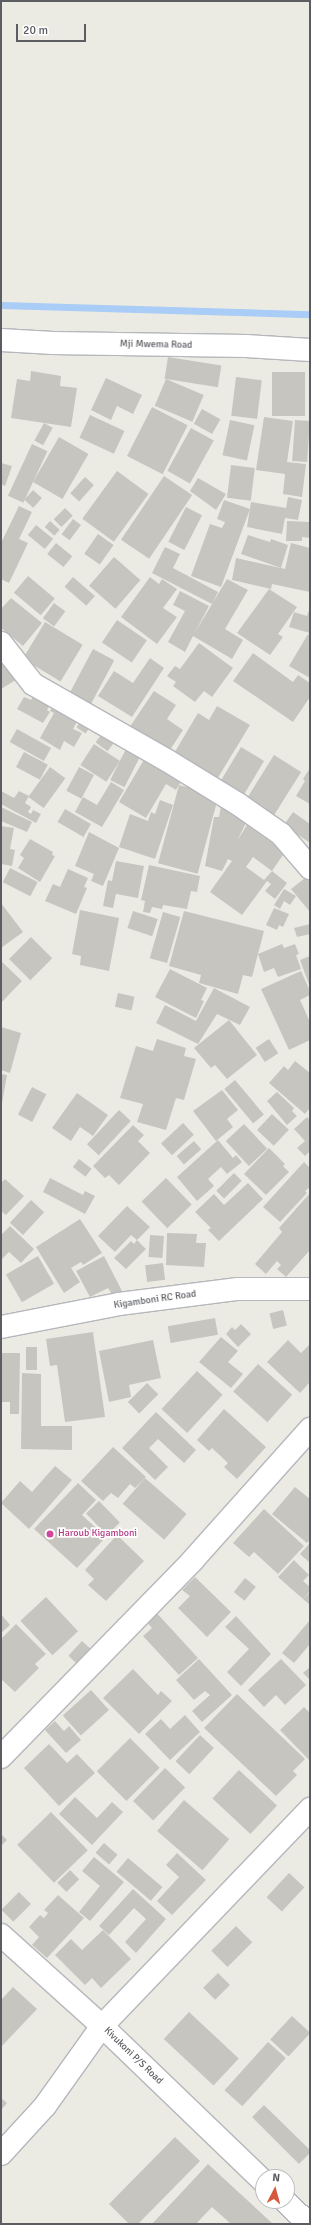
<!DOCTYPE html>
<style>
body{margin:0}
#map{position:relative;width:311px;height:2225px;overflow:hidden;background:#ecebe3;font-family:Signika,sans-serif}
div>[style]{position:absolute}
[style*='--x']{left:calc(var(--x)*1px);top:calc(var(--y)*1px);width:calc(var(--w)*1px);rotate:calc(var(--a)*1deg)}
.stream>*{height:7px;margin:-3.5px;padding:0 3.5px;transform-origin:3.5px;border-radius:3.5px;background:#a9cdf6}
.building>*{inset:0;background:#c7c5c0;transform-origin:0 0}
.roads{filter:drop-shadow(1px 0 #b5b7bc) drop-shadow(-1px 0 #b5b7bc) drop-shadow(0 1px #b5b7bc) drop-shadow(0 -1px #b5b7bc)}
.street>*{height:22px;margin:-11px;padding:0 11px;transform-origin:11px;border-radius:11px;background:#fff}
.secondary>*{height:22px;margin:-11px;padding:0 11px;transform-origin:11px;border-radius:11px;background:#fff}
.dots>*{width:11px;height:11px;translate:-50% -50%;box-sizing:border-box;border:2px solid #fff;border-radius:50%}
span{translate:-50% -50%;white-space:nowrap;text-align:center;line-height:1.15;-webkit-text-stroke:3.5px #fff;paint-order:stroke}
.street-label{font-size:10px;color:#5b5d62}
.hotel-label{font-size:10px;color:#b23c85}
.left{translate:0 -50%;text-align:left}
.frame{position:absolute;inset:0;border:2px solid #5b5d62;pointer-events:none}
.north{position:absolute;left:255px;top:2169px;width:40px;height:40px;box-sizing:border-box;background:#fff;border:1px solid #bdbec0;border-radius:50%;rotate:6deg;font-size:11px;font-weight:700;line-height:16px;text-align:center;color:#5b5d62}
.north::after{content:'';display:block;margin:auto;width:14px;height:18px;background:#d6593e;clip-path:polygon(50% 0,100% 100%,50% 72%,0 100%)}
.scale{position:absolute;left:16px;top:24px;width:70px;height:18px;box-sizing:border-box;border:2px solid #5b5d62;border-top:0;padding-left:5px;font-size:12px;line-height:14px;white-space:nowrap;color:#5b5d62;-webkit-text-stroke:3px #fff;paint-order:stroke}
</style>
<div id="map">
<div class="stream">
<i style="--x:1;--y:305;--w:309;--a:1.7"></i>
</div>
<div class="building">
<i style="left:168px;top:357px;width:54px;height:22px;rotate:9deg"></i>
<i style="clip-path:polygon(31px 371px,61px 376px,60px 386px,77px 388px,71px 427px,11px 418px,17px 379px,30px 381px)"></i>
<i style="left:272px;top:372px;width:33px;height:44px"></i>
<i style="left:236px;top:377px;width:26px;height:39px;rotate:7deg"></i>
<i style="clip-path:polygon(106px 378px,142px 395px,133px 414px,117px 406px,111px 420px,91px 410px)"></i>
<i style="left:166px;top:379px;width:41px;height:29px;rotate:23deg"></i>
<i style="left:152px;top:407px;width:40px;height:55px;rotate:27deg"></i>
<i style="left:202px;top:409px;width:21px;height:17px;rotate:29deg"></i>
<i style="left:90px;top:415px;width:38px;height:25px;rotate:25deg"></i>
<i style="clip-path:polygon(264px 417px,293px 421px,287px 462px,306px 464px,302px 497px,283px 494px,285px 474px,256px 470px)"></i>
<i style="left:230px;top:420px;width:25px;height:36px;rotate:12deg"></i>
<i style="left:295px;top:420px;width:15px;height:41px;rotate:4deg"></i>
<i style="left:44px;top:423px;width:10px;height:20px;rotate:29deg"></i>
<i style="left:191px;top:428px;width:26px;height:49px;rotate:29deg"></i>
<i style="left:59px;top:437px;width:34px;height:52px;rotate:30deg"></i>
<i style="left:32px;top:444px;width:17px;height:57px;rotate:25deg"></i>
<i style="clip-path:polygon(1px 463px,12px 466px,5px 486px,1px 484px)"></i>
<i style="left:231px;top:465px;width:24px;height:33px;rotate:7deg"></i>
<i style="left:117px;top:471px;width:39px;height:59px;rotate:36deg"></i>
<i style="left:164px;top:476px;width:34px;height:77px;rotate:34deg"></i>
<i style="left:85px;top:477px;width:12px;height:22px;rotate:42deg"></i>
<i style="clip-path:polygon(198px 478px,226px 494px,216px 510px,190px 491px)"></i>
<i style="left:33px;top:490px;width:12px;height:13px;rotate:42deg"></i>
<i style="clip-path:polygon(288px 497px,302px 500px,298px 520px,285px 518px,282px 534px,247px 527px,251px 502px,286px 508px)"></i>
<i style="clip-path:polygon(224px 500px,250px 509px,221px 587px,191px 576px,210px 524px,222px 528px,225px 522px,217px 519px)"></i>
<i style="clip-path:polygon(19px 506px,32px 512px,19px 539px,28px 543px,9px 583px,1px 579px,1px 543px)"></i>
<i style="left:186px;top:507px;width:18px;height:39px;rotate:27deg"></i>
<i style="left:65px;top:508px;width:11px;height:16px;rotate:45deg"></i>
<i style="left:73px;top:519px;width:10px;height:19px;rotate:37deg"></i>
<i style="left:50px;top:521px;width:13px;height:8px;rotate:42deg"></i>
<i style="clip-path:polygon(287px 521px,310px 522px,310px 538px,302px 537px,302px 541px,286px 541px)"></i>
<i style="left:36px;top:525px;width:22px;height:13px;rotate:39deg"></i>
<i style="left:98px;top:534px;width:19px;height:24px;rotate:35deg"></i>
<i style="clip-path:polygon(248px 535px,270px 542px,271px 539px,288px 545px,281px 568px,241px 554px)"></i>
<i style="left:56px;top:543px;width:21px;height:14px;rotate:39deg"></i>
<i style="clip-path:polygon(291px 543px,310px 548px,310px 592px,272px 584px,271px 589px,232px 580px,236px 558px,285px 569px)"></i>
<i style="clip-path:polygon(165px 547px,180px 554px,173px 568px,218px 592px,212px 604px,152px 573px)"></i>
<i style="left:114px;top:557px;width:35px;height:38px;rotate:41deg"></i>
<i style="left:28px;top:576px;width:35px;height:22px;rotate:40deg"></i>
<i style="left:73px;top:577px;width:29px;height:13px;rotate:41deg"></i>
<i style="clip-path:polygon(150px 577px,159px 584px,162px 579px,177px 589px,163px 608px,177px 617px,157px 644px,121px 617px)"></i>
<i style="clip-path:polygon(227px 579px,248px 590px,225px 629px,243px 640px,232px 659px,193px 636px,185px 652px,168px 642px,185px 611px,173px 605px,180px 591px,209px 606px,194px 634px)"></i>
<i style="clip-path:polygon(269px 589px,297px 607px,278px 634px,283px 637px,270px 655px,237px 633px)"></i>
<i style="clip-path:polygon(11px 598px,42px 623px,23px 646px,1px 628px,1px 609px)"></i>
<i style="left:54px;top:603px;width:14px;height:19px;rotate:36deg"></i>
<i style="clip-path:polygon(310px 607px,310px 633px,289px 627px,294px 612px,307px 616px)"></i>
<i style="left:117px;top:620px;width:36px;height:27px;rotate:34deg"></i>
<i style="left:45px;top:622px;width:44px;height:43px;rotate:31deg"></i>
<i style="clip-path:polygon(308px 634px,310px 636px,310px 678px,289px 666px)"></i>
<i style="clip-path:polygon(199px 643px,233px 668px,212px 697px,204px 691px,195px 702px,173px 686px,176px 682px,167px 676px,175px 666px,180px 669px)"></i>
<i style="left:93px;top:649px;width:24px;height:52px;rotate:28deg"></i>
<i style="clip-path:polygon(1px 650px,19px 678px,1px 689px)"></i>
<i style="clip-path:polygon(253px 653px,293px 682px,298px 675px,310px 683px,310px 697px,293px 722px,233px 681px)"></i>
<i style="clip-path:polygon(150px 658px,164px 668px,132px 717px,98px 696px,114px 671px,133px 683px)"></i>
<i style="clip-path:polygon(37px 690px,53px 699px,47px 710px,50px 712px,43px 723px,17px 709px,24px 697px,31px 700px)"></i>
<i style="clip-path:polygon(154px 691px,176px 705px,167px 719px,183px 730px,168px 753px,129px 728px)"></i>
<i style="clip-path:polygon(55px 703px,80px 716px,73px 729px,82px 733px,74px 747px,64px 741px,60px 750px,40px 738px,54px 713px,50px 711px)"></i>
<i style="clip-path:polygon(217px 706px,250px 725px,216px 781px,173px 755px,198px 713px,209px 720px)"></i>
<i style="left:82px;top:719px;width:11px;height:10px;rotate:34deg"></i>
<i style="left:17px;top:729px;width:39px;height:15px;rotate:29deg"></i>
<i style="left:104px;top:731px;width:15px;height:14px;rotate:37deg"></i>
<i style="left:94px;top:744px;width:31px;height:25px;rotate:33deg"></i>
<i style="left:127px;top:747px;width:16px;height:37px;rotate:27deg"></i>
<i style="left:241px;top:747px;width:27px;height:41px;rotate:31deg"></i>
<i style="left:24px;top:752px;width:27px;height:17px;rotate:28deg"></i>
<i style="left:274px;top:755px;width:32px;height:55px;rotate:32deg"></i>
<i style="clip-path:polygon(145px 758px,185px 775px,176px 790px,166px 784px,146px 818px,119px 802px)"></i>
<i style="left:50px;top:767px;width:19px;height:37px;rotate:36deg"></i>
<i style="left:79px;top:767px;width:17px;height:27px;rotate:28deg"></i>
<i style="clip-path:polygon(310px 768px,310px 804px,296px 796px,305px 781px,303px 779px)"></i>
<i style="clip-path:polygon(111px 782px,124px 790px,102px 827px,75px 812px,83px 797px,97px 805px)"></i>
<i style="left:179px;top:785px;width:41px;height:81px;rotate:15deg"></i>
<i style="clip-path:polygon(1px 791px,14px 798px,19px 791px,29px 796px,25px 803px,31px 807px,28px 812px,31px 814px,33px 810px,41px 814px,36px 823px,1px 804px)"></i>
<i style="clip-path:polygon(160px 800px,173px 805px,155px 859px,119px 847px,130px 814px,148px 821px,151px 812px,155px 814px)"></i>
<i style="clip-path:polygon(221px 806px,248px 819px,237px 841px,247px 825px,285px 852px,272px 871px,253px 857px,246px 867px,264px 880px,272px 871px,287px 883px,275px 899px,265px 891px,271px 884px,267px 881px,242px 915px,210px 892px,232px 861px,228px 859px,222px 871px,205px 866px,214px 817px,219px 817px)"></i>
<i style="clip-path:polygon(1px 807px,32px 822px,27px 832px,1px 821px)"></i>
<i style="left:65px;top:809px;width:30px;height:15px;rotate:30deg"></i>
<i style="clip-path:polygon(293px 812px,310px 824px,310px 843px,284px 825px)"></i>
<i style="clip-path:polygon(1px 826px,14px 828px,10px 849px,15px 850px,12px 866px,1px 864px)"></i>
<i style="clip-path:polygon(89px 832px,119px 848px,103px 886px,91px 881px,94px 874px,75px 866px)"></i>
<i style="clip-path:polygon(30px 839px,53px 852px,52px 855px,55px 856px,40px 882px,18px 868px,24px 858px,20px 855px)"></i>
<i style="clip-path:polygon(116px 861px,144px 866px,138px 898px,116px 894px,113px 908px,103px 906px,108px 880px,112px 881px)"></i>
<i style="clip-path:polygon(149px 865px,200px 876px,197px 892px,191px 891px,187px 909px,163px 905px,162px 909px,152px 907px,150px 913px,143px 912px,145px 901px,141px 900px)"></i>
<i style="left:10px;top:868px;width:31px;height:16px;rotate:27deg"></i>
<i style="clip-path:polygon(68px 869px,88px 878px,84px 887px,87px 888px,76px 914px,45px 901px,53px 884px,60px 887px)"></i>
<i style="clip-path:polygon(310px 874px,310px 912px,291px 889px)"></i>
<i style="clip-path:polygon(284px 889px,296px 896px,290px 905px,284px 901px,280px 909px,274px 905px)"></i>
<i style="clip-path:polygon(1px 903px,23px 932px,1px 948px)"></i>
<i style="clip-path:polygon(274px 908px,289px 914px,283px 927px,279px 925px,277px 930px,266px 925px)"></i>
<i style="clip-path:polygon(80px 910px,119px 918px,109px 971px,80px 965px,81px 956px,72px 954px)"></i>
<i style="left:133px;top:911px;width:26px;height:18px;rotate:18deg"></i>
<i style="clip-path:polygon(184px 911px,264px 931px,252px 977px,243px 975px,238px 994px,199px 983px,201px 975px,169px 966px)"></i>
<i style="left:163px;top:912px;width:18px;height:48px;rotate:16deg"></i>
<i style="clip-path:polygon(310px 924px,310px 934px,297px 937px,294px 928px)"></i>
<i style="left:31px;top:937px;width:30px;height:31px;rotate:45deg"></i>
<i style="clip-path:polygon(282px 944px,284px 948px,295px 944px,299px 954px,296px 955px,301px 969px,278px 977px,274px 968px,264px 972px,258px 954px)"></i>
<i style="clip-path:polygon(310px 956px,310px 987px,300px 960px)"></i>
<i style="clip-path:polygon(1px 961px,22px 981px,1px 1003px)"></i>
<i style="clip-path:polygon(170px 969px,207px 988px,201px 1000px,204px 1001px,196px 1018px,155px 997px)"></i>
<i style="clip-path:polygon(301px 971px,310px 991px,310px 995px,300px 1000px,310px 1022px,310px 1040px,289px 1050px,261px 989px)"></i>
<i style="clip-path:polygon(214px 988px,250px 1007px,240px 1025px,217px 1014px,198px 1044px,156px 1023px,165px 1005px,196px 1021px)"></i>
<i style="left:118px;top:993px;width:17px;height:14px;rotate:13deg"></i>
<i style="clip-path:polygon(229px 1020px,257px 1055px,227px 1079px,215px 1065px,211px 1068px,194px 1048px)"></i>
<i style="clip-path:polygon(1px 1027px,21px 1033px,10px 1073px,1px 1070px)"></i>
<i style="clip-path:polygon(157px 1039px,186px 1048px,184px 1056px,196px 1059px,184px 1100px,176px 1098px,166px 1130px,137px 1122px,143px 1104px,120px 1098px,136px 1046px,153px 1051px)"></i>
<i style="left:269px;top:1039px;width:17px;height:16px;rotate:57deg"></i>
<i style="clip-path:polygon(295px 1061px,310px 1073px,310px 1108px,305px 1114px,269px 1083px,284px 1066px,288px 1070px)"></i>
<i style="clip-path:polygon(1px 1074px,7px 1075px,2px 1103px,1px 1103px)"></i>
<i style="left:235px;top:1080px;width:45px;height:14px;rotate:50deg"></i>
<i style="left:32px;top:1087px;width:16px;height:31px;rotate:27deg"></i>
<i style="clip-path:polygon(222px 1090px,238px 1110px,227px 1119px,233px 1127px,216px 1141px,193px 1111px)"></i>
<i style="clip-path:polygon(277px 1092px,294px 1108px,292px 1111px,297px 1116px,287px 1125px,267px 1101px)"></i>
<i style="clip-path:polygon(77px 1093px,108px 1115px,93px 1136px,80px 1127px,71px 1141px,52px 1128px)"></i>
<i style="left:119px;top:1110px;width:16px;height:47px;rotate:43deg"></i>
<i style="left:272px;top:1114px;width:23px;height:22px;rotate:43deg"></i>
<i style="clip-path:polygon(307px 1117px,310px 1120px,310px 1151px,305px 1156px,297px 1148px,305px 1141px,294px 1129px)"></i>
<i style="left:183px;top:1123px;width:16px;height:30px;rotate:47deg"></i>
<i style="left:244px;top:1124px;width:34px;height:25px;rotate:47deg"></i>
<i style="clip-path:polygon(133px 1125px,144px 1135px,138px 1141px,150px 1153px,119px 1185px,109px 1175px,105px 1178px,93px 1166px)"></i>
<i style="clip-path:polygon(218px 1140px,233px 1158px,236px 1155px,242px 1162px,227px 1174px,221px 1167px,208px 1179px,214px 1186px,197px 1201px,177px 1177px)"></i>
<i style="left:194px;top:1141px;width:11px;height:23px;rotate:49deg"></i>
<i style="clip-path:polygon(269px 1148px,285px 1164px,283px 1166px,289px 1172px,266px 1195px,244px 1174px)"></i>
<i style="left:79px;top:1159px;width:16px;height:10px;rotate:38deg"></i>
<i style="clip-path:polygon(304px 1162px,310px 1168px,310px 1187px,305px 1191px,307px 1193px,280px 1222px,263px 1207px)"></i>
<i style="left:234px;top:1173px;width:11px;height:25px;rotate:45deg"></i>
<i style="clip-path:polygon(50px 1178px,83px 1195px,85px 1191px,95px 1196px,85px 1214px,43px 1192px)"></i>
<i style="left:166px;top:1178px;width:37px;height:34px;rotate:46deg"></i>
<i style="clip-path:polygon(5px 1179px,24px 1196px,6px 1215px,1px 1211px,1px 1183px)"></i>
<i style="clip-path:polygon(248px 1183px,263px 1199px,219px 1241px,208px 1230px,211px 1228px,195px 1212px,214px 1194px,224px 1205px)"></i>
<i style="clip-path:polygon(310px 1193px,310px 1250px,286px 1277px,277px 1269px,281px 1265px,277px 1261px,266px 1274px,255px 1264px,282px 1232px,279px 1228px)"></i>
<i style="left:31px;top:1200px;width:18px;height:31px;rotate:43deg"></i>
<i style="clip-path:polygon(127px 1206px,150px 1227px,137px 1240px,131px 1235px,115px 1252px,98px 1236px)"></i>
<i style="clip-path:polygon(80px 1219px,102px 1253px,83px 1265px,81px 1262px,71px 1268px,80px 1282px,64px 1293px,36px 1247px)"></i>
<i style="clip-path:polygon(10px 1226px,34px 1249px,21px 1263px,9px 1252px,1px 1260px,1px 1235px)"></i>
<i style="clip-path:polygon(167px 1233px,197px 1234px,196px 1243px,206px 1243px,204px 1267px,166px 1265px)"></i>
<i style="left:150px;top:1235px;width:14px;height:22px;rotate:4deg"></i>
<i style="clip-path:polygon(137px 1240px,146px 1249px,126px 1269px,114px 1258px,131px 1241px,134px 1244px)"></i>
<i style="left:38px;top:1256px;width:32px;height:37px;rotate:60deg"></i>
<i style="clip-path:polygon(104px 1256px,122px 1291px,113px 1296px,108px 1288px,90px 1297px,76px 1271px)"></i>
<i style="left:163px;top:1263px;width:17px;height:18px;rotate:83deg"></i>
<i style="left:283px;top:1310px;width:16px;height:14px;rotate:76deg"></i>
<i style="left:215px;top:1318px;width:17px;height:48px;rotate:80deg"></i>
<i style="clip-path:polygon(241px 1324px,251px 1334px,238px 1347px,226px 1334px,232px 1327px,235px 1330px)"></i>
<i style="clip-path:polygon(93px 1332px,105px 1417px,65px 1422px,57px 1365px,50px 1366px,46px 1339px)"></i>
<i style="clip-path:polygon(221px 1337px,238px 1351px,228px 1362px,243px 1374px,231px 1388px,199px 1362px)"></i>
<i style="clip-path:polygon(153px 1340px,161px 1378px,129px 1385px,131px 1397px,109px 1402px,99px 1351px)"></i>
<i style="clip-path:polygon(288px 1340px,301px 1353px,310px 1344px,310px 1382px,300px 1393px,267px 1362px)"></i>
<i style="left:26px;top:1347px;width:11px;height:23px"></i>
<i style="clip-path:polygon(1px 1353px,20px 1353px,19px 1414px,10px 1414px,10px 1402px,1px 1402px)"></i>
<i style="left:258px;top:1364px;width:46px;height:37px;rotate:42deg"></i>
<i style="left:197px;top:1371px;width:35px;height:52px;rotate:43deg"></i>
<i style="clip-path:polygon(22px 1373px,41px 1374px,41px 1426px,72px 1426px,72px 1450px,21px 1449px)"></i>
<i style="left:147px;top:1383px;width:16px;height:27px;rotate:45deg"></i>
<i style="clip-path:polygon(224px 1409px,266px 1447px,237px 1479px,224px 1467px,228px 1463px,212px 1448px,209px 1451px,197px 1440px)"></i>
<i style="clip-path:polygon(156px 1412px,196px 1450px,184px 1463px,158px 1439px,149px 1448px,168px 1467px,155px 1480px,122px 1448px)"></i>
<i style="clip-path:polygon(113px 1447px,146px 1477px,135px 1488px,130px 1484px,118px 1498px,111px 1493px,103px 1501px,81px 1481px)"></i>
<i style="clip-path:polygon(55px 1466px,72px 1480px,29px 1529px,1px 1503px,20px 1481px,32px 1492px)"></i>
<i style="left:145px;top:1478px;width:55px;height:34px;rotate:41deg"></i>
<i style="clip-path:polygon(78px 1483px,96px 1500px,82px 1515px,106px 1537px,77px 1568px,34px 1529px)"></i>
<i style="clip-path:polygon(295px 1487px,310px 1499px,310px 1540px,307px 1543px,272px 1514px)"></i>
<i style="left:99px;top:1501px;width:30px;height:18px;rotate:46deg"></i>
<i style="clip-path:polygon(264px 1509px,304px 1546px,278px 1574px,254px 1552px,249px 1557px,233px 1543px)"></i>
<i style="clip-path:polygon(117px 1535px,144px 1561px,106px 1601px,88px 1585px,94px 1579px,85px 1570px)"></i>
<i style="clip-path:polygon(309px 1544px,310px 1545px,310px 1563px,300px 1554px)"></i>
<i style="clip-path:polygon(294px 1560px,309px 1575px,303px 1581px,310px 1587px,310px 1591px,303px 1599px,278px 1577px)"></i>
<i style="clip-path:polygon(195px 1577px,231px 1612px,207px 1637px,178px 1608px,190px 1596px,182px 1590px)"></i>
<i style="left:245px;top:1578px;width:14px;height:18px;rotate:39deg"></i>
<i style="clip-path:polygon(310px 1592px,310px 1605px,303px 1599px)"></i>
<i style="left:46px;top:1597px;width:47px;height:35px;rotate:47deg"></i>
<i style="clip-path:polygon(154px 1610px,198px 1658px,179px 1675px,143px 1636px,152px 1628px,144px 1619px)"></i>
<i style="clip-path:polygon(1px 1614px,10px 1625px,1px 1633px)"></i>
<i style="clip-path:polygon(236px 1616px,271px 1654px,241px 1686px,227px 1672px,249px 1649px,225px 1627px)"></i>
<i style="clip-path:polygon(310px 1620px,310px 1644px,294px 1663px,282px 1653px)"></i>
<i style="clip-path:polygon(16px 1624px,46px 1654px,35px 1664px,39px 1668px,15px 1692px,1px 1679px,1px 1639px)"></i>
<i style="left:82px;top:1641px;width:21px;height:20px;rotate:43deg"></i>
<i style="clip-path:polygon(199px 1659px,232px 1695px,202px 1722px,192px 1711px,210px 1695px,205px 1691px,194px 1700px,176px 1680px)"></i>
<i style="clip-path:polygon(281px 1659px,306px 1685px,285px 1705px,276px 1695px,264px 1707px,248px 1690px)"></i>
<i style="clip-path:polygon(310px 1667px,310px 1680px,303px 1673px)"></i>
<i style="clip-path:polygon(133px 1669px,158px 1695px,161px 1691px,172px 1701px,139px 1734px,103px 1698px)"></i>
<i style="left:91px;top:1690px;width:27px;height:38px;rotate:48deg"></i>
<i style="clip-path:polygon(237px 1694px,305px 1759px,293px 1771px,297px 1775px,276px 1796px,204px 1728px)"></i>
<i style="clip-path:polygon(304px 1707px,310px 1713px,310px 1761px,280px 1730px)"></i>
<i style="clip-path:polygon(185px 1715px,200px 1732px,170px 1760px,145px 1734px,161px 1719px,170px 1729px)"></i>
<i style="clip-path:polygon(55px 1721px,64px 1731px,69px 1726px,81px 1740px,66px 1753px,45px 1730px)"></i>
<i style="left:200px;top:1735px;width:19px;height:36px;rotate:43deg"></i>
<i style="left:130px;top:1738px;width:42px;height:47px;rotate:45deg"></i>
<i style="clip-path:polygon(49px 1744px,67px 1763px,77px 1754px,95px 1773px,59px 1806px,24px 1768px)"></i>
<i style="left:165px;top:1768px;width:28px;height:46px;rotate:44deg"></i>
<i style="left:239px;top:1770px;width:52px;height:39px;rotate:43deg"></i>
<i style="clip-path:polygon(75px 1797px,97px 1818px,112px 1802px,123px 1812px,92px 1845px,59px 1814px)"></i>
<i style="left:184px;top:1800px;width:60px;height:41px;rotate:41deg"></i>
<i style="left:51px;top:1812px;width:53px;height:47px;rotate:46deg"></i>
<i style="clip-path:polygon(1px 1834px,7px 1840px,1px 1846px)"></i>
<i style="left:104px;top:1843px;width:18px;height:13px;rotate:41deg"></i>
<i style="clip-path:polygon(177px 1853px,206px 1880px,172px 1915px,157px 1901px,179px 1877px,166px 1865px)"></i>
<i style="clip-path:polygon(94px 1857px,124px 1882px,90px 1921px,79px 1912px,100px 1886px,82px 1871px)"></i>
<i style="left:128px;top:1858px;width:45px;height:18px;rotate:40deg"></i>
<i style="left:70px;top:1870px;width:13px;height:18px;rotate:45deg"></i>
<i style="left:289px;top:1873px;width:21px;height:33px;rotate:43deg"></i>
<i style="clip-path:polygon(133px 1889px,166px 1919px,136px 1953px,125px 1942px,146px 1919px,134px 1908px,109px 1935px,99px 1926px)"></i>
<i style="left:19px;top:1892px;width:17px;height:25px;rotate:45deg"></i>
<i style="clip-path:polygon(58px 1895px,84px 1918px,47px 1958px,32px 1945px,39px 1937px,29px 1927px,40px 1915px,44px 1918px,48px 1913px,44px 1910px)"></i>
<i style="left:236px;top:1926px;width:23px;height:35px;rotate:45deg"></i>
<i style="clip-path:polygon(103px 1930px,131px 1959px,101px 1988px,92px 1978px,85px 1985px,55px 1955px,71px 1939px,82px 1950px)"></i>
<i style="left:218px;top:1973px;width:17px;height:21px;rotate:45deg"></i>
<i style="clip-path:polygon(13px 1987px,37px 2009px,1px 2047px,1px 2000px)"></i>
<i style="left:189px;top:2012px;width:68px;height:37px;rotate:43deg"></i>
<i style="left:292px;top:2016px;width:25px;height:32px;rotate:43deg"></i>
<i style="left:268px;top:2042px;width:24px;height:65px;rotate:42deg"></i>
<i style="clip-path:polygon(1px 2098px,7px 2103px,1px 2110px)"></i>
<i style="clip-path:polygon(264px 2105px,310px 2150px,310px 2153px,299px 2164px,252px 2117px)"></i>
<i style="clip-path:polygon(175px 2137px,200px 2161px,138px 2224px,129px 2224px,109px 2204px)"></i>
<i style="clip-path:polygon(208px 2164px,273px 2224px,231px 2224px,212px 2207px,196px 2224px,152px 2224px)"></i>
</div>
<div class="roads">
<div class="street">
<i style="--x:1;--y:643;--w:52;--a:52"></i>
<i style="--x:33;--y:684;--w:155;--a:29.7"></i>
<i style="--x:168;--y:761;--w:82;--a:31.6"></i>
<i style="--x:238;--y:804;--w:52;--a:34.9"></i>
<i style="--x:281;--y:834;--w:45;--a:49.5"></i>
<i style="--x:1;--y:1327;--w:120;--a:-11"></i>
<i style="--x:119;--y:1304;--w:120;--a:-7.2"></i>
<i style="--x:238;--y:1289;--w:72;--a:0"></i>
<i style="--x:1;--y:1757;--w:275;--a:-45.7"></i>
<i style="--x:193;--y:1560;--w:176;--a:-48.2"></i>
<i style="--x:1;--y:1935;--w:136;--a:42"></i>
<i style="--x:102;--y:2026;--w:223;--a:43.9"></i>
<i style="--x:1;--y:2154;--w:65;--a:-47.5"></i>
<i style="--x:45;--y:2106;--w:98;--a:-54.5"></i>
<i style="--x:102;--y:2026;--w:301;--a:-46.2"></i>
<i style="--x:285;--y:2201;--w:33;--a:44"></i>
</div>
<div class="secondary">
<i style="--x:1;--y:340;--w:52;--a:3.3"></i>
<i style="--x:53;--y:343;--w:193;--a:0.9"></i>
<i style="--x:246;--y:346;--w:64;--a:3.6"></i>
</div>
</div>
<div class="dots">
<i style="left:50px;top:1534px;background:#d1479c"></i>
</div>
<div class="street-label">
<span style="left:156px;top:345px;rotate:1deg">Mji Mwema Road</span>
<span style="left:155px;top:1300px;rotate:-8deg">Kigamboni RC Road</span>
<span style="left:133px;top:2056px;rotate:44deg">Kivukoni P/S Road</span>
</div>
<div class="hotel-label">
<span class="left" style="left:58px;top:1534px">Haroub Kigamboni</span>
</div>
<div class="frame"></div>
<div class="north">N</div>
<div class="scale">20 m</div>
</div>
